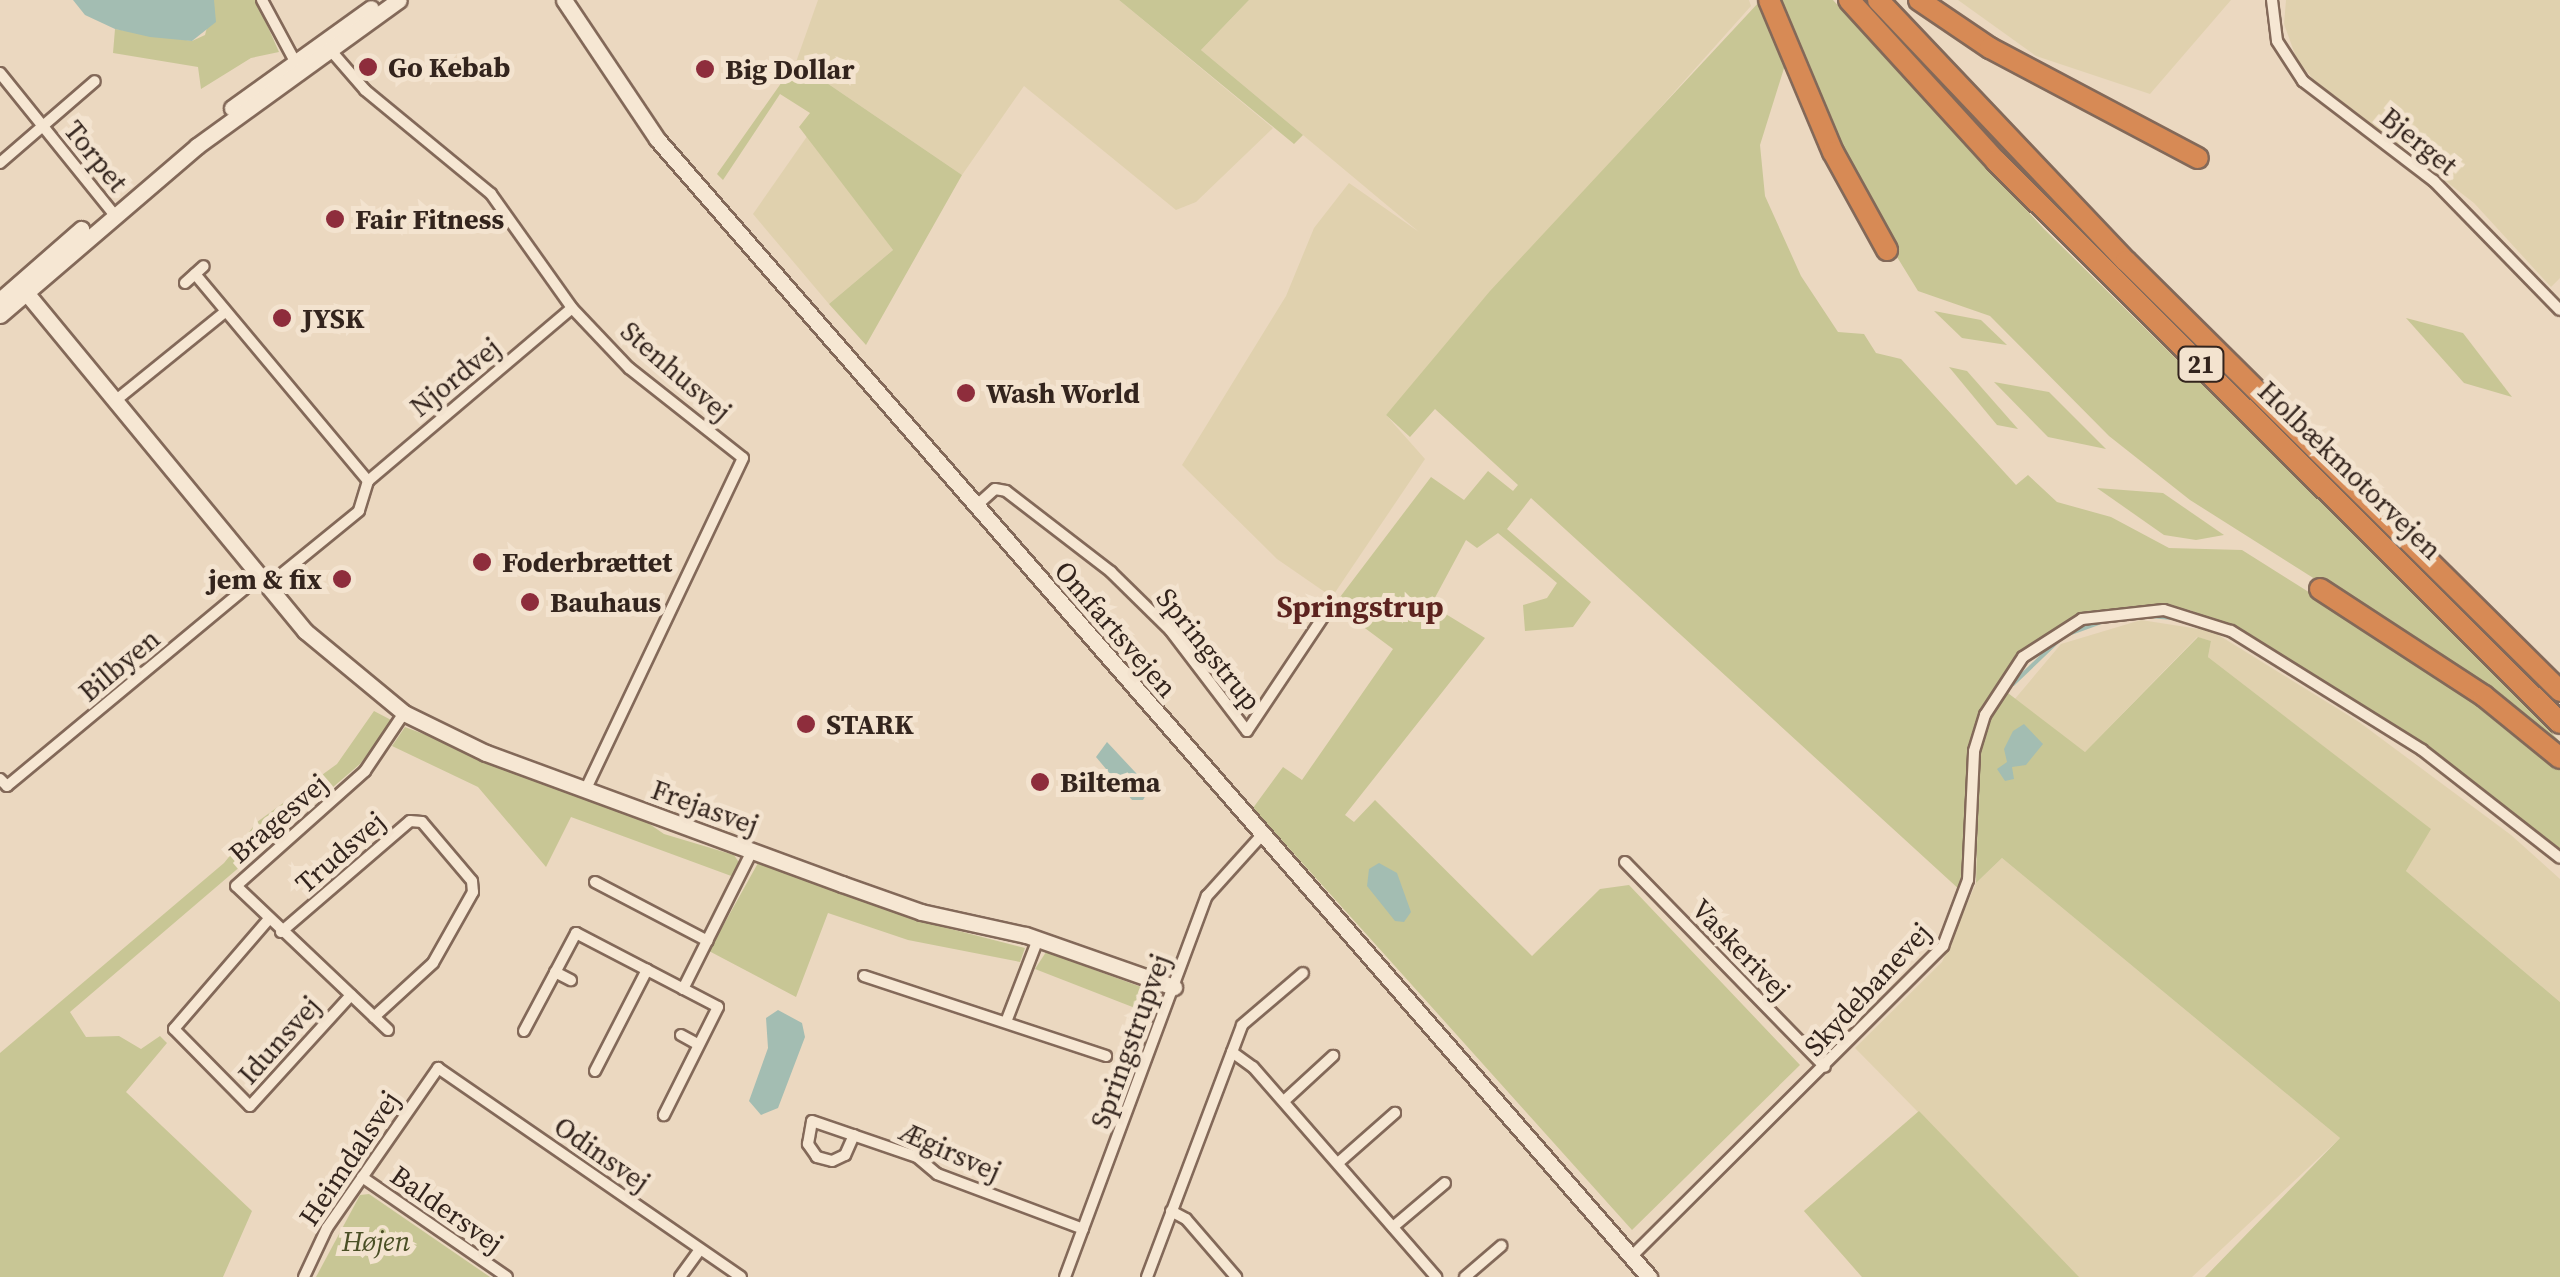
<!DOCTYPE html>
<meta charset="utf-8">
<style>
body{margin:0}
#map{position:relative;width:2560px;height:1277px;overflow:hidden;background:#ebd8c0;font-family:"Source Serif 4",serif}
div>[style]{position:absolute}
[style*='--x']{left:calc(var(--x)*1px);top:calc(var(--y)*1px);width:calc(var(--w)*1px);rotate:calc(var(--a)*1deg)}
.farmland>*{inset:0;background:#e0d1ae}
.green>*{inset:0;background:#c8c695}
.water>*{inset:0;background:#a3bdb2}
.stream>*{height:4px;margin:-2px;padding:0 2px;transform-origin:2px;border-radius:2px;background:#a3bdb2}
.roads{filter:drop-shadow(2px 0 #836959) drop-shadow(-2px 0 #836959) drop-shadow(0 2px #836959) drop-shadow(0 -2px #836959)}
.street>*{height:10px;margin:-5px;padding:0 5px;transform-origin:5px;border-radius:5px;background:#f6e7d3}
.secondary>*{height:15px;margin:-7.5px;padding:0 7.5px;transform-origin:7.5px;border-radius:7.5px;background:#f6e7d3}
.highway>*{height:20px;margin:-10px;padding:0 10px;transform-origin:10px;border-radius:10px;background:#d78a55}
.dots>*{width:28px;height:28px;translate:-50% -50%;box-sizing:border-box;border:5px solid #f3e3cf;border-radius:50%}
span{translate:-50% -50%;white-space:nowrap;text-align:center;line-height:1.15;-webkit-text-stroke:10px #f3e3cf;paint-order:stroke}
.shield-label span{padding:2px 8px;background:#f3e3cf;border:2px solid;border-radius:8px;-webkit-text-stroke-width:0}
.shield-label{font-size:25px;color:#33241d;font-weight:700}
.poi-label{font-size:28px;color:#33241d;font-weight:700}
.left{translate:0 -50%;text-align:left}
.right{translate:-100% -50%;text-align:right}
.street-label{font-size:28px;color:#33241d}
.park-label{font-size:28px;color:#4a4f25;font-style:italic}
.neighbourhood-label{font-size:30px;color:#5d231f;font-weight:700}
</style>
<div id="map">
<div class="farmland">
<i style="clip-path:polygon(818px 0,1119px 0,1273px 128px,1196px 202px,1176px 210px,1024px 86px,962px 175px,796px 62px)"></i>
<i style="clip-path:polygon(1249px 0,1749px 0,1751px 6px,1386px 415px,1425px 459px,1332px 597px,1277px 559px,1182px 465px,1286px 296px,1314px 228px,1349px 183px,1419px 232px,1201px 50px)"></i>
<i style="clip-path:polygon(1958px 0,2231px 0,2150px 94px,2036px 56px)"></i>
<i style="clip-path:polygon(2286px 0,2560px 0,2560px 278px,2551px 287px,2474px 203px,2313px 79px,2297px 60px,2284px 24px)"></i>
<i style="clip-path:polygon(808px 135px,893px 250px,829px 304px,753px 214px)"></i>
<i style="clip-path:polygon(2141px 620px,2212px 631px,2359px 722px,2511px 835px,2560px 879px,2560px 1002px,2406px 871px,2430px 829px,2208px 657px,2211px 641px,2197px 637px,2085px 752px,2014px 700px,2061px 644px)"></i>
<i style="clip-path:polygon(2002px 858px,2340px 1138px,2192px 1277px,1862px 1277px,1804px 1211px,1918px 1112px,1855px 1048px,1942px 962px,1976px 883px)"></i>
</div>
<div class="green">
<i style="clip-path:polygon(214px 0,256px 0,279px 52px,251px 58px,201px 89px,198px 67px,113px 53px,115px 29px,192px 41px,205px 35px)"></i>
<i style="clip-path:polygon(1119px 0,1249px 0,1201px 50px,1303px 135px,1294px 144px)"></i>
<i style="clip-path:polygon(1774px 0,1833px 0,2044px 229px,2506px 683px,2560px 742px,2560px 753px,2402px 634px,2190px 500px,2109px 436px,1990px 316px,1918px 291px,1865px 205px)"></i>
<i style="clip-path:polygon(1760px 1px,1785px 65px,1760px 145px,1765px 196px,1801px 276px,1838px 332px,1864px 334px,1876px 353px,1901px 359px,2016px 485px,2028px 475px,2057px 502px,2111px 517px,2169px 548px,2242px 550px,2433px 670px,2560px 770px,2560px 852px,2393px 725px,2262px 644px,2190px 610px,2130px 606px,2054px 629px,1993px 691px,1981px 712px,1961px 891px,1531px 498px,1507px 529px,1591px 602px,1573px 627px,1525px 631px,1523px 605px,1547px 598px,1557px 583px,1498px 533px,1477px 548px,1466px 540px,1431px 605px,1485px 638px,1345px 815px,1354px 822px,1375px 800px,1532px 956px,1600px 889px,1629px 885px,1800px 1065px,1632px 1230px,1253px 808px,1283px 767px,1302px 780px,1393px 649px,1334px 605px,1431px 477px,1464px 500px,1488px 471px,1513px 491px,1518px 485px,1435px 409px,1410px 437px,1386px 415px,1490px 291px)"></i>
<i style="clip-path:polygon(796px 62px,962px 175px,866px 345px,829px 304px,893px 250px,799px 127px,810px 113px,780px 94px,723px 180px,717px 174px)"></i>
<i style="clip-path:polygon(1934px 311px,1981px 320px,2007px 345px,1962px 338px)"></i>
<i style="clip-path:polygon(2406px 318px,2463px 333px,2512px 397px,2464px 383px)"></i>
<i style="clip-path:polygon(1949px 367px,1967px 371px,2018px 429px,1997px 425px)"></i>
<i style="clip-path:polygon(1994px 382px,2049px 392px,2106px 449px,2048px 437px)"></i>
<i style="clip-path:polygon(2097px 488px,2163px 493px,2224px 535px,2196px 540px,2164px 535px)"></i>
<i style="clip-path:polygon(2198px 637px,2211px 641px,2208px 657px,2431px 829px,2406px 871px,2560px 1002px,2560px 1277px,2205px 1277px,2340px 1138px,2002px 858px,1976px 883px,1980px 735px,2004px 690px,2085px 752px)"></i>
<i style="clip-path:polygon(374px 711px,393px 721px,360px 764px,70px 1012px,86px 1037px,119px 1036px,141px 1049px,160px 1036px,167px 1043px,126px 1092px,252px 1211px,223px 1277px,0 1277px,0 1053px,224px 863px,257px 822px,337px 764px)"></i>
<i style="clip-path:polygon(405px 727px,635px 814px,664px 834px,734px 855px,740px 864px,734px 877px,571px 817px,546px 867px,478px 787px,392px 746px)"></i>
<i style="clip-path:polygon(758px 863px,912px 919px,1025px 948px,1020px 962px,908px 940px,828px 913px,796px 997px,709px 951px)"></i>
<i style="clip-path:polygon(1046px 952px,1152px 991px,1153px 1015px,1035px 969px)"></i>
<i style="clip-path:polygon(1919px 1111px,2079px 1277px,1862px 1277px,1804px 1211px)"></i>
<i style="clip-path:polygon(369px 1194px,490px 1277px,316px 1277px,360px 1195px)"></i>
</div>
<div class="water">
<i style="clip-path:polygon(73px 0,214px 0,216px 22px,192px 41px,150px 37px,115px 29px,85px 15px)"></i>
<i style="clip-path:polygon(2024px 724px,2043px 744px,2026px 765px,2012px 767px,2014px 779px,2005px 781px,1997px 769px,2007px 762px,2004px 749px,2013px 731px)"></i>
<i style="clip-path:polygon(1107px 742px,1150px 788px,1143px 800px,1132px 800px,1096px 757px)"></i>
<i style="clip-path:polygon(1379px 863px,1397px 873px,1411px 912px,1404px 922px,1395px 921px,1367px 886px,1369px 869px)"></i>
<i style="clip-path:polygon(778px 1010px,802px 1023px,805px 1037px,778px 1108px,761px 1115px,749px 1101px,768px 1048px,766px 1018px)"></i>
</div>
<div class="stream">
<i style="--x:2150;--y:616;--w:25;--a:5"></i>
<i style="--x:2068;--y:634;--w:35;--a:-20"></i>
<i style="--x:2013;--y:684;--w:65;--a:-43.8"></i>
</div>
<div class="roads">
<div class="street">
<i style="--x:262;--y:0;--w:76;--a:61.8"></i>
<i style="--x:2272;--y:0;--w:41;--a:83"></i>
<i style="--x:2277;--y:41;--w:48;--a:57"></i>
<i style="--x:2303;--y:81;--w:165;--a:37.4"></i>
<i style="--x:2434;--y:181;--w:180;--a:45.7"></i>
<i style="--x:326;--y:45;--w:60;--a:49.1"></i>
<i style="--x:365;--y:90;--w:163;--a:39.5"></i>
<i style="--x:491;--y:194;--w:140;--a:54.6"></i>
<i style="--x:572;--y:308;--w:83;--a:46.5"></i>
<i style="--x:629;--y:368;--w:145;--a:38.3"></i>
<i style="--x:743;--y:458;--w:368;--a:115.4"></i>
<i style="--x:0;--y:73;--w:180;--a:51.1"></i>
<i style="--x:0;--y:163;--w:125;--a:-40.8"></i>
<i style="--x:195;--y:274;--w:270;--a:50.1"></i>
<i style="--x:368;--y:481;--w:31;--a:107"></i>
<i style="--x:359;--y:511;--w:119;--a:140.8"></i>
<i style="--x:185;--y:283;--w:25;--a:-42"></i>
<i style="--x:115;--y:401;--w:141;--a:-39"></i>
<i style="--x:368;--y:481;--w:267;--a:-40.3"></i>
<i style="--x:976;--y:506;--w:25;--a:-42"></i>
<i style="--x:995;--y:489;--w:11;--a:10"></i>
<i style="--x:1006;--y:491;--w:133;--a:37.6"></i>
<i style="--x:1111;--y:572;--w:83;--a:44.5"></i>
<i style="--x:1170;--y:630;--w:127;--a:52.7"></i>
<i style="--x:1247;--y:731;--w:144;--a:-56.3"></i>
<i style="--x:0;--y:779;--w:10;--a:45"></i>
<i style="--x:7;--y:786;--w:327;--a:-39.7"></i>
<i style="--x:1625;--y:862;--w:286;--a:45.7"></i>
<i style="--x:595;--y:882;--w:127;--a:27.6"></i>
<i style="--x:268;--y:920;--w:144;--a:130.8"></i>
<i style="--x:174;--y:1029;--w:108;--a:45.4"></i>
<i style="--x:250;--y:1106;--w:150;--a:-47.7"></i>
<i style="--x:281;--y:932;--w:170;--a:-40.7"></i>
<i style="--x:410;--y:821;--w:12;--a:5"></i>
<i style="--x:422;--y:822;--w:77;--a:49.7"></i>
<i style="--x:472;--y:881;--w:11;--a:85"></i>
<i style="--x:473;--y:892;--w:81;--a:119.4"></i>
<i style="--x:433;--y:963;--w:80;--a:137.5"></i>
<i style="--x:555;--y:972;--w:18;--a:27"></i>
<i style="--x:864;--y:976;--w:255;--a:18.3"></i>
<i style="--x:683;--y:989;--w:154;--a:-63.4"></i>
<i style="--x:1006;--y:1022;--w:89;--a:-68.9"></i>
<i style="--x:388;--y:1030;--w:209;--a:-136.5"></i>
<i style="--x:236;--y:886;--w:173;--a:-41.7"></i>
<i style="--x:365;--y:771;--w:70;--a:-56.1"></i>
<i style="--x:524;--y:1031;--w:111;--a:-62"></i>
<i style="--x:576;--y:933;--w:160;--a:27.5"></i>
<i style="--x:718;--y:1007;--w:121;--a:116.6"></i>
<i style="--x:681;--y:1035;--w:18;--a:29"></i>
<i style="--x:1232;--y:1052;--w:26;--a:36"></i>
<i style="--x:1253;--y:1067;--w:279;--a:48.9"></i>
<i style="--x:595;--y:1071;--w:114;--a:-62.8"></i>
<i style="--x:1284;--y:1101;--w:67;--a:-42.6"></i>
<i style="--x:854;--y:1135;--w:22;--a:114"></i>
<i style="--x:845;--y:1155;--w:14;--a:155"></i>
<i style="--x:832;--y:1161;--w:16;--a:-165"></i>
<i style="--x:817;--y:1157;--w:16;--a:-125"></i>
<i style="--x:808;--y:1144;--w:23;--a:-80"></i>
<i style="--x:812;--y:1121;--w:111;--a:18.9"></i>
<i style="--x:917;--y:1157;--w:26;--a:40"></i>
<i style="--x:937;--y:1174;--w:156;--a:20.6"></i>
<i style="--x:1338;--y:1163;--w:76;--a:-41.3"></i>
<i style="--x:362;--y:1177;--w:176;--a:34.6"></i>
<i style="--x:1171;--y:1211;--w:17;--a:28"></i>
<i style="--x:1186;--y:1219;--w:77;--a:49.2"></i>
<i style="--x:1393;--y:1227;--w:68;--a:-40.2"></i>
<i style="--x:1631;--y:1257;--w:441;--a:-44.9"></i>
<i style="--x:1943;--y:946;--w:71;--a:-69.3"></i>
<i style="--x:1968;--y:880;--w:129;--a:-87.3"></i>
<i style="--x:1974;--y:751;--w:38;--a:-73"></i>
<i style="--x:1985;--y:715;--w:69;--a:-56.8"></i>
<i style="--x:2023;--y:657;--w:70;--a:-32.8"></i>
<i style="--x:2082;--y:619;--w:82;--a:-6.3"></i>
<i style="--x:2164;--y:610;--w:70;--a:17.4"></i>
<i style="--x:2231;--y:631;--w:225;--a:31.9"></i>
<i style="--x:2422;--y:750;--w:175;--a:38"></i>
<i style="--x:304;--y:1277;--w:54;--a:-64.9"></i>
<i style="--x:327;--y:1228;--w:195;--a:-55.2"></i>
<i style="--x:438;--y:1068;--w:368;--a:34.6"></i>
<i style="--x:680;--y:1277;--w:34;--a:-54"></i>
<i style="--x:1065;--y:1277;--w:407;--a:-69.6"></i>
<i style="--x:1207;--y:896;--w:81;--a:-48"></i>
<i style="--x:1147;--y:1277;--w:269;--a:-69.3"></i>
<i style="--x:1242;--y:1025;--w:80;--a:-40.4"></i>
<i style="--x:1465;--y:1277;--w:48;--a:-40.7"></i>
</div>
<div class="secondary">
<i style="--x:564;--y:0;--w:167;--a:56.2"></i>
<i style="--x:657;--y:139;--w:1510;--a:48.92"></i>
<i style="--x:232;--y:108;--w:171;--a:-35.7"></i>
<i style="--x:19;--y:284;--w:450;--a:50.5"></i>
<i style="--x:305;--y:631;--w:129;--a:39.6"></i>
<i style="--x:404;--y:713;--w:91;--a:26"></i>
<i style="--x:486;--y:753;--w:379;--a:20.2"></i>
<i style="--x:842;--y:884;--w:84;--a:19.5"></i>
<i style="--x:921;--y:912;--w:107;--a:12.4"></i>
<i style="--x:1026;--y:935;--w:157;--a:19.4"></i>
<i style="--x:0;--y:300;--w:108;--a:-41.2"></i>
<i style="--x:0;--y:315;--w:260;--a:-40.6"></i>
<i style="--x:197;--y:146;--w:249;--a:-35.9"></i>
</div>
<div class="highway">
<i style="--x:1769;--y:0;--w:165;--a:67.2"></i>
<i style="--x:1833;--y:152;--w:112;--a:61.1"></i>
<i style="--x:1849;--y:0;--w:218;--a:47.6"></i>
<i style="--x:1996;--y:161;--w:796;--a:44.9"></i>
<i style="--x:1878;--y:0;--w:360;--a:46.5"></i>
<i style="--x:2126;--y:261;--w:611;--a:44.73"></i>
<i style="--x:1919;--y:0;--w:86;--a:34.1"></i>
<i style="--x:1990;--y:48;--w:235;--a:27.9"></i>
<i style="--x:2320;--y:589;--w:196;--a:33.1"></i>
<i style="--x:2484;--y:696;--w:98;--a:39.2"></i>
</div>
</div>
<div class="dots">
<i style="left:368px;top:67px;background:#8e2d3c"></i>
<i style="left:705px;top:69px;background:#8e2d3c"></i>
<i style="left:335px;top:219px;background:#8e2d3c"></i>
<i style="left:282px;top:318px;background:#8e2d3c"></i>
<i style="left:966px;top:393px;background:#8e2d3c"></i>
<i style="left:482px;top:562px;background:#8e2d3c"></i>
<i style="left:342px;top:579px;background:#8e2d3c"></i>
<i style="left:530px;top:602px;background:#8e2d3c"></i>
<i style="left:806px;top:724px;background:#8e2d3c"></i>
<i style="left:1040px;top:782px;background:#8e2d3c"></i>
</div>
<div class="shield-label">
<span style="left:2201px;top:364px">21</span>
</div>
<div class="poi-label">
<span class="left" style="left:388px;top:67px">Go Kebab</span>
<span class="left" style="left:725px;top:69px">Big Dollar</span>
<span class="left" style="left:355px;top:219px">Fair Fitness</span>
<span class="left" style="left:302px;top:318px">JYSK</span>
<span class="left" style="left:986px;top:393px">Wash World</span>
<span class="left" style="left:502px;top:562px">Foderbrættet</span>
<span class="right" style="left:322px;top:579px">jem &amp; fix</span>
<span class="left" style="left:550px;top:602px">Bauhaus</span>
<span class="left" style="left:826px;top:724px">STARK</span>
<span class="left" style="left:1060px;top:782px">Biltema</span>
</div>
<div class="street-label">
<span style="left:2419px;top:141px;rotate:39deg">Bjerget</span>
<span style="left:96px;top:156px;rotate:51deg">Torpet</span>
<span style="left:676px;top:371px;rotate:41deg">Stenhusvej</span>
<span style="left:455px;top:377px;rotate:-39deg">Njordvej</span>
<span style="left:2350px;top:470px;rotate:44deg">Holbækmotorvejen</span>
<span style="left:1116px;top:629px;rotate:49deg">Omfartsvejen</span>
<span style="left:1209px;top:649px;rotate:51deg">Springstrup</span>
<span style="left:119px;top:665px;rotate:-40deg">Bilbyen</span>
<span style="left:705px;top:807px;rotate:20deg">Frejasvej</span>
<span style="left:278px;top:818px;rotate:-41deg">Bragesvej</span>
<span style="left:340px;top:852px;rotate:-41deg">Trudsvej</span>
<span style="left:1741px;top:949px;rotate:46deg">Vaskerivej</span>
<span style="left:1867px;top:989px;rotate:-47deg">Skydebanevej</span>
<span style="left:279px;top:1040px;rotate:-48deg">Idunsvej</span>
<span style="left:1130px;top:1041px;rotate:-70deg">Springstrupvej</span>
<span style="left:950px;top:1151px;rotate:24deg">Ægirsvej</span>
<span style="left:602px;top:1154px;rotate:35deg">Odinsvej</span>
<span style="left:349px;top:1158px;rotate:-56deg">Heimdalsvej</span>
<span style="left:447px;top:1209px;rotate:35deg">Baldersvej</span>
</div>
<div class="park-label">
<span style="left:376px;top:1241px">Højen</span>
</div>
<div class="neighbourhood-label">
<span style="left:1360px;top:607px">Springstrup</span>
</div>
</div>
